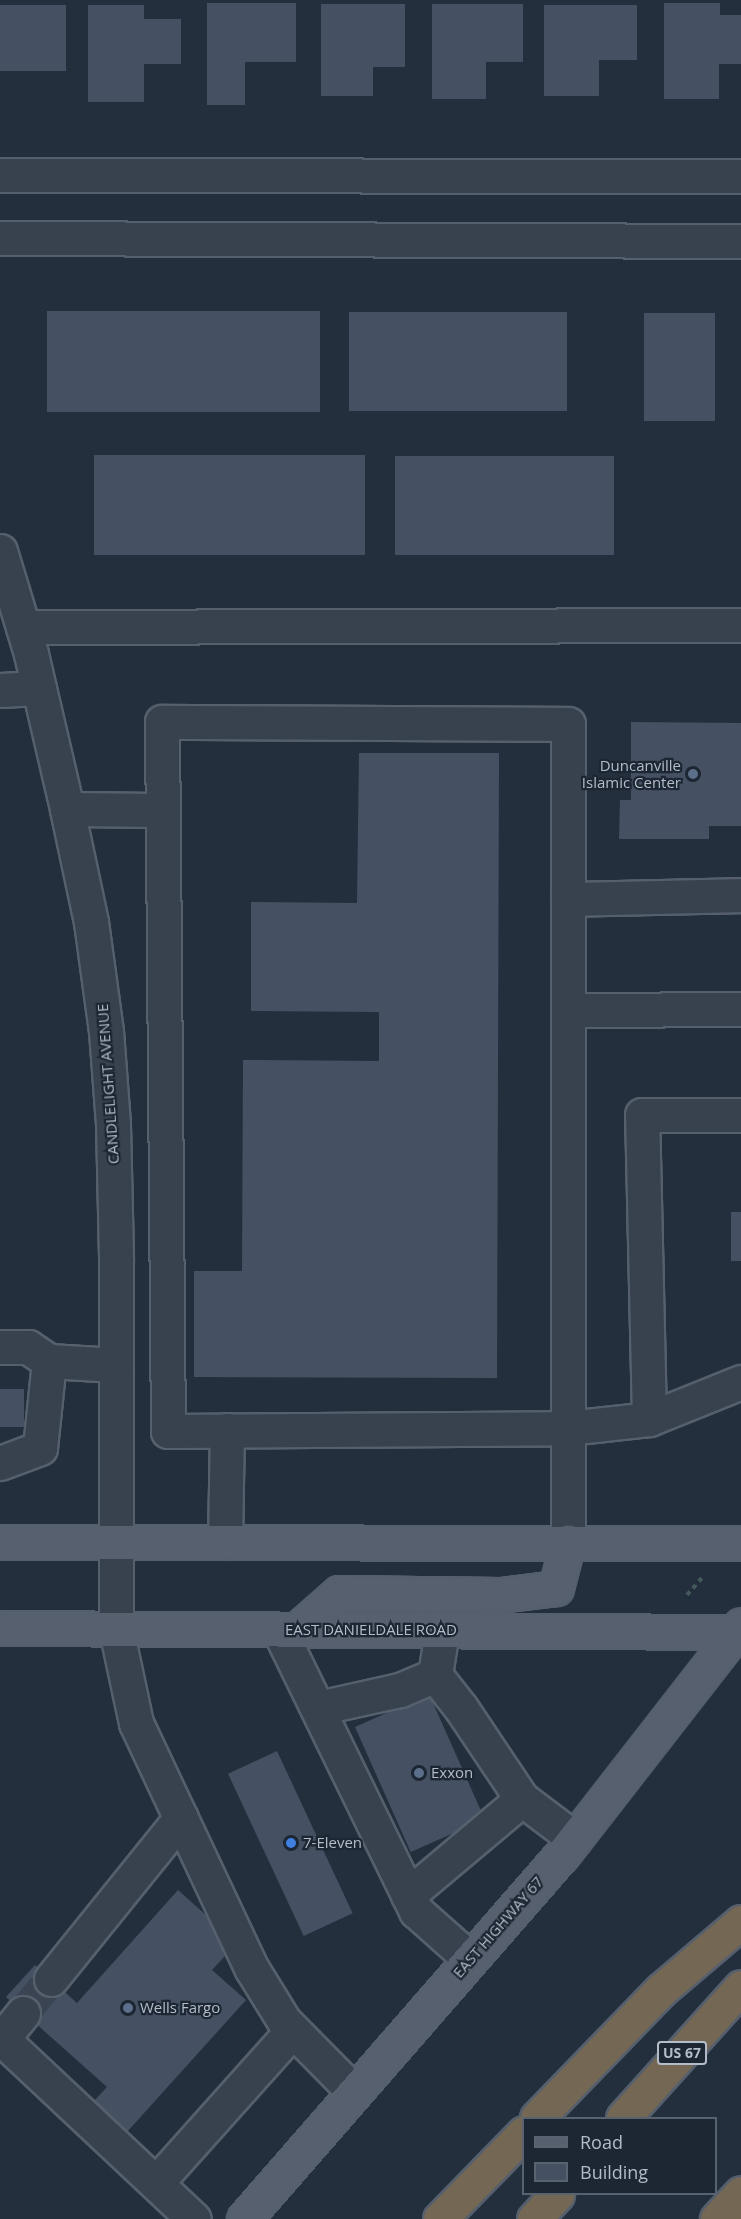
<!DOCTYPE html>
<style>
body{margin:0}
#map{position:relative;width:741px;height:2219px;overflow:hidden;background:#242f3e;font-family:"Open Sans",sans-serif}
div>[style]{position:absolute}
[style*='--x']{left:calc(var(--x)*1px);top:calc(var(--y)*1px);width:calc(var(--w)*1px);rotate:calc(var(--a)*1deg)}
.building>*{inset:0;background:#455162;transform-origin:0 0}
.minor-tunnel>*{height:33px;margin-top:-16.5px;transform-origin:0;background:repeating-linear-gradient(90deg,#3a4453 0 33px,transparent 0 49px)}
.path>*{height:4px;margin-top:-2px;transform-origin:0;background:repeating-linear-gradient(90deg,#44595c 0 4.5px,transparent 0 9px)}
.roads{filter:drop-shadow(2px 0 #565f6c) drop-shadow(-2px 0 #565f6c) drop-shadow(0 2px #565f6c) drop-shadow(0 -2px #565f6c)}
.minor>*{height:33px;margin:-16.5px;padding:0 16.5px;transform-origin:16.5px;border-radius:16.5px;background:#38414e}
.major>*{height:33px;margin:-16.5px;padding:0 16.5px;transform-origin:16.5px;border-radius:16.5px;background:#56606e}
.highway>*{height:33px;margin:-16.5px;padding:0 16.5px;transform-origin:16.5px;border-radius:16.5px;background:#746855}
.dots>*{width:16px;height:16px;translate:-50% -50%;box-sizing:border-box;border:3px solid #1d2633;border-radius:50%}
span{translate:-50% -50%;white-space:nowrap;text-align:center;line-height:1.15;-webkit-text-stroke:4.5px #1d2633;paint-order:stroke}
.shield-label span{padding:2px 4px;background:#1d2633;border:2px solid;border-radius:4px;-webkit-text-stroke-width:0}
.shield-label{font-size:14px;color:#b4bcc9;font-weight:700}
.poi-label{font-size:15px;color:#b4bcc9}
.right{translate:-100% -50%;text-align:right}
.left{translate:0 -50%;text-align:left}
.street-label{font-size:15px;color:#b4bcc9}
.legend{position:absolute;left:522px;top:2117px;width:195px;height:78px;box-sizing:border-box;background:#1d2633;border:2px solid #59626f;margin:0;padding:8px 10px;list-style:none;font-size:18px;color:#b4bcc9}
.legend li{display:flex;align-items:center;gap:12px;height:30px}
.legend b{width:30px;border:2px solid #59626f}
</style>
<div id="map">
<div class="building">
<i style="clip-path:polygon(207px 3px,296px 3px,296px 62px,245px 62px,245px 105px,207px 105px)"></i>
<i style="clip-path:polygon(664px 3px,720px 3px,720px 15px,741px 15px,741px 64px,719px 64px,719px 99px,664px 99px)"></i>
<i style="clip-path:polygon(321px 4px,405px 4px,405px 67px,373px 67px,373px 96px,321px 96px)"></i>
<i style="clip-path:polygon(432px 4px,523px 4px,523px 62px,486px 62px,486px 99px,432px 99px)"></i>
<i style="left:0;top:5px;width:66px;height:66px"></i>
<i style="clip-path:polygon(88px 5px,144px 5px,144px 19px,181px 19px,181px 64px,144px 64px,144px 102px,88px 102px)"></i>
<i style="clip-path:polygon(544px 5px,637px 5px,637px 60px,599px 60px,599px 96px,544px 96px)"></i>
<i style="left:47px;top:311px;width:273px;height:101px"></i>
<i style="left:349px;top:312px;width:218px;height:99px"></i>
<i style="left:644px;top:313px;width:71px;height:108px"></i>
<i style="left:94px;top:455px;width:271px;height:100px"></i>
<i style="left:395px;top:456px;width:219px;height:99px"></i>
<i style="clip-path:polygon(631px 722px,741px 723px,741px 826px,709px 826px,709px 839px,619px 839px,620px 800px,631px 800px)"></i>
<i style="clip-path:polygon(359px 753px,499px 753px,497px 1378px,194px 1377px,194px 1271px,242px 1271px,243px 1060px,379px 1061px,379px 1012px,251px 1011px,251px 902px,357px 903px)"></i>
<i style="left:731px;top:1212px;width:10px;height:49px"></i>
<i style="left:0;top:1389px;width:24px;height:38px"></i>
<i style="left:429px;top:1694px;width:137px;height:81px;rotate:66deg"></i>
<i style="left:277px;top:1751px;width:179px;height:54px;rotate:65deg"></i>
<i style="clip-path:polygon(178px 1890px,237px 1943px,212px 1970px,246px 2000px,127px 2132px,93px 2102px,107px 2087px,6px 1997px,35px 1965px,77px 2003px)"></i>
</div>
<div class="minor-tunnel">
<i style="--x:23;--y:2013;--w:44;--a:-50.5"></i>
</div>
<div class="path">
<i style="--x:687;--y:1595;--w:23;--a:-49"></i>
</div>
<div class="roads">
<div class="minor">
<i style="--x:0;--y:175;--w:741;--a:0.08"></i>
<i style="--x:0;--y:238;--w:741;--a:0.23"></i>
<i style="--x:0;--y:551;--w:108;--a:73.2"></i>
<i style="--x:31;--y:654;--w:159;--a:76.9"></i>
<i style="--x:67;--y:809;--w:116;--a:78"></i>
<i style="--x:91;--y:922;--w:110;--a:82.2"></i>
<i style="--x:106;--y:1031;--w:93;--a:85.7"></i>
<i style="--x:113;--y:1124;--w:137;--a:88.7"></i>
<i style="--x:116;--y:1261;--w:368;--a:90"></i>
<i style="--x:116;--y:1629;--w:96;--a:78"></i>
<i style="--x:136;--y:1723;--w:272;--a:64.8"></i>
<i style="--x:252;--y:1969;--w:61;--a:58.4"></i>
<i style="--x:284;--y:2021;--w:100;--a:45.4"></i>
<i style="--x:23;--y:627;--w:718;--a:-0.16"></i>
<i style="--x:0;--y:690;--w:39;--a:-3"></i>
<i style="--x:67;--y:809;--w:96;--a:0.6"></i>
<i style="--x:568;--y:899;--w:173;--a:-1.3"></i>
<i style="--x:568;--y:1010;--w:173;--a:-0.3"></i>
<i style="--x:0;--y:1347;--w:28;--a:0"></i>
<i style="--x:28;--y:1347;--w:25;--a:34"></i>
<i style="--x:49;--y:1361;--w:87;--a:95.9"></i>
<i style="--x:40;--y:1448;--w:43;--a:159.4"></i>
<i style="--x:49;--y:1361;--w:67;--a:3.4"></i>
<i style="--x:649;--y:1419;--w:304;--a:-91.3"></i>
<i style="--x:642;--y:1115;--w:99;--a:0"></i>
<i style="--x:225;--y:1542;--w:112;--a:-89"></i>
<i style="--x:568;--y:1542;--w:818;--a:-90"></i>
<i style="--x:568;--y:724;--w:406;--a:-179.7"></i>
<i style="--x:162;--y:722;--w:709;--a:89.52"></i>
<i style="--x:168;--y:1431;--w:400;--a:-0.4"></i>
<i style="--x:568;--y:1428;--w:81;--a:-6.3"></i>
<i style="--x:649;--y:1419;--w:99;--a:-21.9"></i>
<i style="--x:279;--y:1630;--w:313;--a:64"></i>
<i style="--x:416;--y:1911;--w:72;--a:41.6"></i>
<i style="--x:435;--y:1675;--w:42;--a:51.8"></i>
<i style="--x:461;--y:1708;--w:110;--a:56.2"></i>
<i style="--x:522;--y:1799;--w:66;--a:37"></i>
<i style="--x:318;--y:1708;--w:84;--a:-12.4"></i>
<i style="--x:400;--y:1690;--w:38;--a:-23"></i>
<i style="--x:435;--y:1675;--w:45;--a:-81"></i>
<i style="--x:408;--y:1895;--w:149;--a:-40.1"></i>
<i style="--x:51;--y:1979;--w:207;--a:-51.1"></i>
<i style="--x:23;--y:2013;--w:33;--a:129"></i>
<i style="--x:2;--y:2039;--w:263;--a:43.2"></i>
<i style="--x:156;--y:2183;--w:204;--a:-48.2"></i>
</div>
<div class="major">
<i style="--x:0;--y:1542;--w:741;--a:0.08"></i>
<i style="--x:0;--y:1628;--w:741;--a:0.31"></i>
<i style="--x:297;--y:1630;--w:56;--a:-41.4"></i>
<i style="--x:339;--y:1593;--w:161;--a:0.7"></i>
<i style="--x:500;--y:1595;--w:56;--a:-7.1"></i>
<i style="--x:556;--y:1588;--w:48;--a:-75.4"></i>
<i style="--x:244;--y:2219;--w:483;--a:-48.9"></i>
<i style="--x:562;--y:1855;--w:291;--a:-52.1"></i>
</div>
<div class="highway">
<i style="--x:537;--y:2118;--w:178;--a:-45.9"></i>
<i style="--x:661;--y:1990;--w:105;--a:-40.4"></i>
<i style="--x:623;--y:2118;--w:176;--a:-48"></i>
<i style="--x:440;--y:2219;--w:120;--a:-45.7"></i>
<i style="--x:534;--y:2219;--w:34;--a:-47"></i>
<i style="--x:717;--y:2219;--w:35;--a:-47"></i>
</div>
</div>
<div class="dots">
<i style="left:693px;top:774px;background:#5c6f8a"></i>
<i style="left:419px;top:1773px;background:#5c6f8a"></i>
<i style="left:291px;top:1843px;background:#3f7fe0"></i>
<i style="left:128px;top:2008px;background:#5c6f8a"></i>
</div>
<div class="shield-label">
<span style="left:682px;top:2053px">US 67</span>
</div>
<div class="poi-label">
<span class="right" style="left:681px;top:774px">Duncanville<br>Islamic Center</span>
<span class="left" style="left:431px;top:1773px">Exxon</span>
<span class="left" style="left:303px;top:1843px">7-Eleven</span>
<span class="left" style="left:140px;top:2008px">Wells Fargo</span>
</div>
<div class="street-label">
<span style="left:108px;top:1084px;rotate:-94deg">CANDLELIGHT AVENUE</span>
<span style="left:371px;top:1630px">EAST DANIELDALE ROAD</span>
<span style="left:498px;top:1927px;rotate:-49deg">EAST HIGHWAY 67</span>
</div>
<ul class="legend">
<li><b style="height:8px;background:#56606e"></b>Road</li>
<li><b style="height:16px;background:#455162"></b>Building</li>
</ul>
</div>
